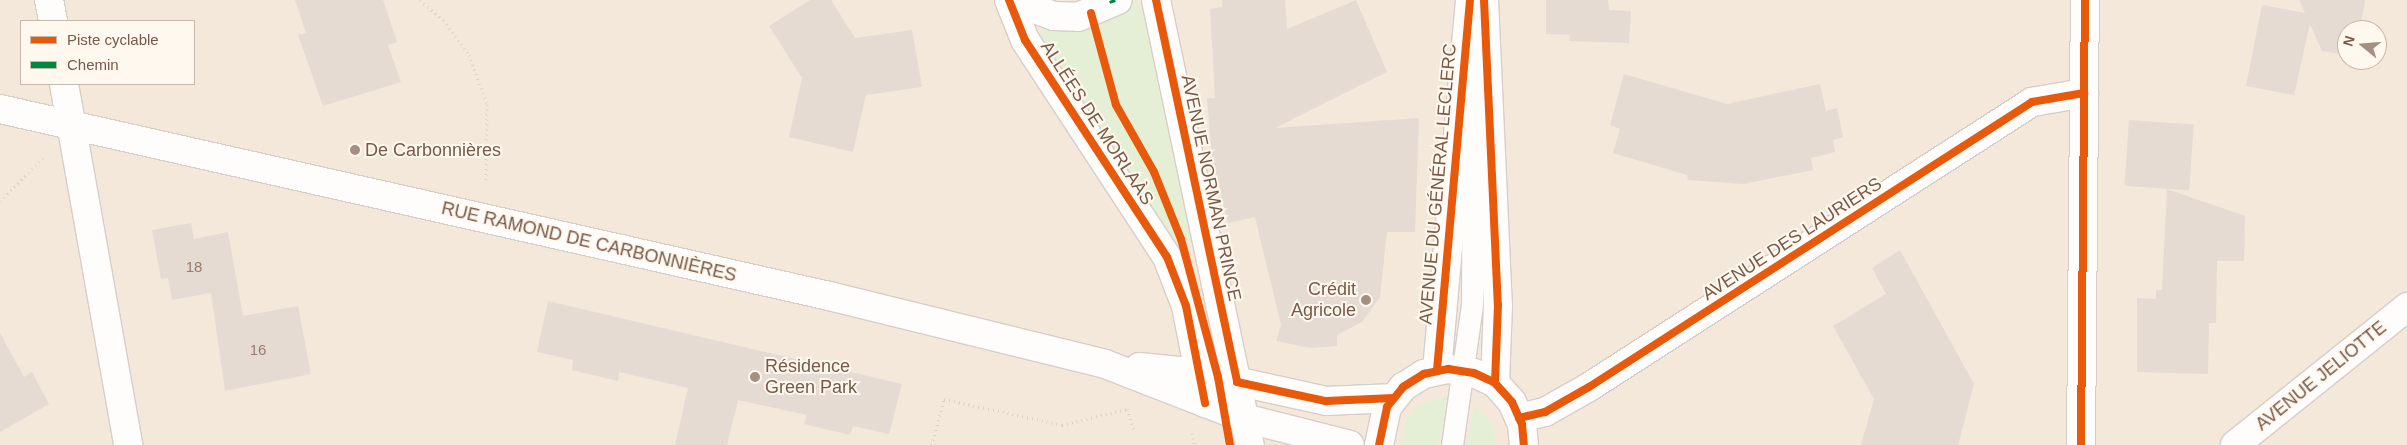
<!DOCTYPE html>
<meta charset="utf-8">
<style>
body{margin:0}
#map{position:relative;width:2407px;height:445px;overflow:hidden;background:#f8f3eb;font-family:Arial,sans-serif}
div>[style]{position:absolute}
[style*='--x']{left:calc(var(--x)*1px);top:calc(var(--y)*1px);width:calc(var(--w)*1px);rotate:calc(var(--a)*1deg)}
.residential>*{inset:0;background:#f4e8db}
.green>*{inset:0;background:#e5efd5}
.building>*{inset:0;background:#e5dbd3;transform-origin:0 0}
.path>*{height:3px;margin-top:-1.5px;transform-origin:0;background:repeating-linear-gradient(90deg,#dbd2cd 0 1px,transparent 0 5px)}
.roads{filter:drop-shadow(1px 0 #d7cec8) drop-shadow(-1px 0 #d7cec8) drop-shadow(0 1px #d7cec8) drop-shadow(0 -1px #d7cec8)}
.service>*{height:21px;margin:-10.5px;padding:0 10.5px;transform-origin:10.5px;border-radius:10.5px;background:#fefdfc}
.minor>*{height:28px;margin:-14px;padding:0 14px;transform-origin:14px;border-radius:14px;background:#fefdfc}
.tertiary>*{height:28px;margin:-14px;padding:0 14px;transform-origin:14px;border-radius:14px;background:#fefdfc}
.secondary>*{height:28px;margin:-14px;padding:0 14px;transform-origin:14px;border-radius:14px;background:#fefdfc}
.quiet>*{height:6px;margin-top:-3px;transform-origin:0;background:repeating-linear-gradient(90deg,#00873e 0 12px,transparent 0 18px)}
.cycleway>*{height:8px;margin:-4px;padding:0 4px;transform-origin:4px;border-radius:4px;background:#e8590c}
.dots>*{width:14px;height:14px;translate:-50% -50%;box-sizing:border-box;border:2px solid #fff8ee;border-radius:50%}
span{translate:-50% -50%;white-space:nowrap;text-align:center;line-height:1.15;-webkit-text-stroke:4px #fff8ee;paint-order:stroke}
.number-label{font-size:15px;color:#967c6e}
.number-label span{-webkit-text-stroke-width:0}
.street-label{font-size:18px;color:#795949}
.poi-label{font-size:18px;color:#795949}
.left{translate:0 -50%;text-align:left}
.right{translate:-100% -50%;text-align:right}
.legend{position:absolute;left:20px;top:20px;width:175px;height:65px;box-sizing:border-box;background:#fff8ee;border:1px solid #c9b8ac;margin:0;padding:6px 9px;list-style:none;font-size:15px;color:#795949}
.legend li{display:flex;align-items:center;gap:10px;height:25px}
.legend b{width:25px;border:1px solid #c9b8ac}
.north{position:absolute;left:2337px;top:20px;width:50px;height:50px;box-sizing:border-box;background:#fff8ee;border:1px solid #c9b8ac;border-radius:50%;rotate:287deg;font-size:14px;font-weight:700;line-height:20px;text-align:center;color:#795949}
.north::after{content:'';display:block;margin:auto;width:18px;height:22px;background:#a58f82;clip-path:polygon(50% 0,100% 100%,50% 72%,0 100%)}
</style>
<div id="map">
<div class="residential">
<i style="clip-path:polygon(evenodd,0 0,2407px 0,2407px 445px,0 445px,0 0,21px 21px,194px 21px,194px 84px,21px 84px,21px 21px,0 0,2347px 30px,2377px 30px,2377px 60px,2347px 60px,2347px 30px)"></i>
</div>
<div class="green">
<i style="clip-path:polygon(1128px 1px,1137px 2px,1143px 14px,1194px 240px,1169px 245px,1038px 36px,1045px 29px)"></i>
<i style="clip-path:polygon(1449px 395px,1438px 445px,1401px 445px,1406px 420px,1419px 405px)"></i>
<i style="clip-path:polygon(1475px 406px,1492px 422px,1496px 445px,1466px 445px)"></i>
</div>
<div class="building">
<i style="clip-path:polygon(295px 0,383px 0,397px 42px,388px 45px,401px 82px,323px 106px,298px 35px,306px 33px)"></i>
<i style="clip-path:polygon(810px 0,831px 0,855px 38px,912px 30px,922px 87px,866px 95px,853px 152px,789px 137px,802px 78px,769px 26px)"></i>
<i style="clip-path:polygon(1222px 0,1285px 0,1287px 29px,1356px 0,1387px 72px,1275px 128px,1419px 118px,1415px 232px,1387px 232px,1380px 297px,1362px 322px,1337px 335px,1337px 346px,1311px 348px,1276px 341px,1281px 325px,1255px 217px,1228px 223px,1212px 159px,1207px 98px,1215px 98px,1210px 9px,1222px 7px)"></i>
<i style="clip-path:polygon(1546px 0,1608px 0,1609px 10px,1631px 11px,1629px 43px,1569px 41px,1570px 35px,1546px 34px)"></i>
<i style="clip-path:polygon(2299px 0,2365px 0,2360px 30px,2347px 30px,2347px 55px,2322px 51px,2310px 24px,2294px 95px,2246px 86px,2262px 5px,2305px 13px)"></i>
<i style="clip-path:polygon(1624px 74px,1727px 104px,1820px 84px,1826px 111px,1837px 108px,1843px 137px,1833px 140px,1835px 152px,1811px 158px,1813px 170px,1743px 184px,1688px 180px,1687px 175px,1613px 153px,1620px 129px,1610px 125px)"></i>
<i style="left:2129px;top:120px;width:65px;height:66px;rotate:4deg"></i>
<i style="clip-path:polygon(2167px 189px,2245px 216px,2244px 261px,2217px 261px,2216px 323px,2209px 323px,2208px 374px,2137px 372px,2137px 298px,2156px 299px,2156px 290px,2162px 290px)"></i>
<i style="clip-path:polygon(191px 223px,194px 239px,228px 232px,243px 316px,298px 306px,311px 374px,225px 391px,211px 293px,172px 300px,168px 278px,161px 279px,152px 230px)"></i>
<i style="clip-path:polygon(1900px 250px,1974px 384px,1958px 445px,1861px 445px,1874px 399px,1833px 326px,1886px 294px,1872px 268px)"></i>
<i style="clip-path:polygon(548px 301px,902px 384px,889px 434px,853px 426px,850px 435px,804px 424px,807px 415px,738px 400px,727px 445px,675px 445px,688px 388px,619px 372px,618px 381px,572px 370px,573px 360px,537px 352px)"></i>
<i style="clip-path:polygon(0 333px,24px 377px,32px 372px,49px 404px,0 432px)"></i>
</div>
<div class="path">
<i style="--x:420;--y:0;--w:30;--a:41"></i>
<i style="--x:443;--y:20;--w:44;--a:53.4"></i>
<i style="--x:469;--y:55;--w:52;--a:69.8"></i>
<i style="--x:487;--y:104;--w:77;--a:90.7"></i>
<i style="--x:0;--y:201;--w:61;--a:-45"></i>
<i style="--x:1192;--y:433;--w:12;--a:76"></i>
<i style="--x:932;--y:445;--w:48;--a:-75.4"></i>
<i style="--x:944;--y:399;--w:121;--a:12.4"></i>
<i style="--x:1062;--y:425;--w:67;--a:-13.8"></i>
<i style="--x:1127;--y:409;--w:23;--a:72"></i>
</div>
<div class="roads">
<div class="service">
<i style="--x:1452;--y:445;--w:142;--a:-81.9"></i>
<i style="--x:1472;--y:304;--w:211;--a:-89.7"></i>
</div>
<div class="minor">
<i style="--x:1519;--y:418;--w:27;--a:-13"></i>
<i style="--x:1545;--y:412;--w:51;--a:-29.6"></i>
<i style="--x:1589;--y:387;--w:527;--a:-32.75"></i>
<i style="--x:2032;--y:102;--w:53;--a:-9.8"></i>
<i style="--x:2081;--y:445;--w:445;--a:-89.5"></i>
<i style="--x:2235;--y:445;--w:221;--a:-38.7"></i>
</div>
<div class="tertiary">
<i style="--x:49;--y:0;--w:21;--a:79"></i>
<i style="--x:1009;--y:0;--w:43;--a:68.2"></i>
<i style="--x:1025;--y:40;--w:259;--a:56.8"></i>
<i style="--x:1167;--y:257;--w:53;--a:68.8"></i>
<i style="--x:1186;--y:306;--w:99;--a:78.9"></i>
<i style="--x:1010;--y:0;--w:47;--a:20"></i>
<i style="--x:1054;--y:16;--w:24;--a:2"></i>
<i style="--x:1078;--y:17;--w:43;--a:-23"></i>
<i style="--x:1156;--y:0;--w:455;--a:78.1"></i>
<i style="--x:64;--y:84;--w:367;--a:79.9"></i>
<i style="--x:0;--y:109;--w:850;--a:12.71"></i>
<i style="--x:829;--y:296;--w:284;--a:13.8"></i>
<i style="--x:1105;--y:364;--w:149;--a:21.2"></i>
<i style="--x:1244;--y:418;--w:109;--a:14.3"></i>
<i style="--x:1139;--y:367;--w:60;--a:5.7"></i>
<i style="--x:1199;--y:373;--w:130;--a:12.4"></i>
<i style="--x:1326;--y:401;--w:68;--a:-2.5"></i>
</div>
<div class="secondary">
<i style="--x:1484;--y:0;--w:305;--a:87.4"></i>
<i style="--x:1498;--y:305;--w:78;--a:92.2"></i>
<i style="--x:1437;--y:370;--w:371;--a:-84.9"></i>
<i style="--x:1379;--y:445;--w:39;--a:-78"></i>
<i style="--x:1387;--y:407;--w:26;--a:-51"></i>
<i style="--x:1403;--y:387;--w:25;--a:-32"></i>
<i style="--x:1424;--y:374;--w:25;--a:-12"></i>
<i style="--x:1448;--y:369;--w:26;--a:9"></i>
<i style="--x:1474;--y:373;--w:23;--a:25"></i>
<i style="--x:1495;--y:383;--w:25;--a:48"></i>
<i style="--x:1512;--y:402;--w:24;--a:66"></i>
<i style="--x:1522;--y:424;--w:21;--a:85"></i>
</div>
</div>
<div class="quiet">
<i style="--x:1112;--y:0;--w:3;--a:72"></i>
</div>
<div class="cycleway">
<i style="--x:1009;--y:0;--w:43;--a:68.2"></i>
<i style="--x:1025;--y:40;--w:259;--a:56.8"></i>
<i style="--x:1167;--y:257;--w:53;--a:68.8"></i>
<i style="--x:1186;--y:306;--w:99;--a:78.9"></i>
<i style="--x:1156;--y:0;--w:390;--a:78"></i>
<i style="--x:1237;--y:382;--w:91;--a:12.1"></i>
<i style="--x:1326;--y:401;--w:68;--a:-2.5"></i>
<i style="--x:1484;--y:0;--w:305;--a:87.4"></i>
<i style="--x:1498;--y:305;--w:78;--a:92.2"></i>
<i style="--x:1091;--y:13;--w:95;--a:74.8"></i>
<i style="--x:1116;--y:105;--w:77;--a:60.4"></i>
<i style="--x:1154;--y:172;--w:72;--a:68.1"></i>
<i style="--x:1181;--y:239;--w:143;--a:75"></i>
<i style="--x:1218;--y:377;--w:69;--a:80"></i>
<i style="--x:1437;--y:370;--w:371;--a:-84.9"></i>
<i style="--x:1519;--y:418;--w:27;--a:-13"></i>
<i style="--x:1545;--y:412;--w:51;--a:-29.6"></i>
<i style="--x:1589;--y:387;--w:527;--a:-32.75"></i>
<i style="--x:2032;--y:102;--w:53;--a:-9.8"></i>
<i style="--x:1379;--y:445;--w:39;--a:-78"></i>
<i style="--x:1387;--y:407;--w:26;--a:-51"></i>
<i style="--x:1403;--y:387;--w:25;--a:-32"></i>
<i style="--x:1424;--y:374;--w:25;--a:-12"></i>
<i style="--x:1448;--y:369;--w:26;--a:9"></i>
<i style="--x:1474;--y:373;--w:23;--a:25"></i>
<i style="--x:1495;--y:383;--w:25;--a:48"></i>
<i style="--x:1512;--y:402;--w:24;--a:66"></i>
<i style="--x:1522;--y:424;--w:21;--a:85"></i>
<i style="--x:2081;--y:445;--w:445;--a:-89.5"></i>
</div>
<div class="dots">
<i style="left:355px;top:150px;background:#a58f82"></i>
<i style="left:1366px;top:300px;background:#a58f82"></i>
<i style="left:755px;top:377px;background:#a58f82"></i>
</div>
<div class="number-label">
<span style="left:194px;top:267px">18</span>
<span style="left:258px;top:350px">16</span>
</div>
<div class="street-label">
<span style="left:1097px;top:123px;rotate:57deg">ALLÉES DE MORLAÀS</span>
<span style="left:1438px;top:184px;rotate:-85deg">AVENUE DU GÉNÉRAL LECLERC</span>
<span style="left:1211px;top:188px;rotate:78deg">AVENUE NORMAN PRINCE</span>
<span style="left:1792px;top:239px;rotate:-33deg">AVENUE DES LAURIERS</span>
<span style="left:589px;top:242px;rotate:13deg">RUE RAMOND DE CARBONNIÈRES</span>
<span style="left:2321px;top:376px;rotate:-39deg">AVENUE JELIOTTE</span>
</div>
<div class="poi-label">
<span class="left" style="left:365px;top:150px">De Carbonnières</span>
<span class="right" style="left:1356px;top:300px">Crédit<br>Agricole</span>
<span class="left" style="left:765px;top:377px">Résidence<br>Green Park</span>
</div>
<ul class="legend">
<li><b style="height:6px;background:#e8590c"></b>Piste cyclable</li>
<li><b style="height:6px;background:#00873e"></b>Chemin</li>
</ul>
<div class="north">N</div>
</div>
